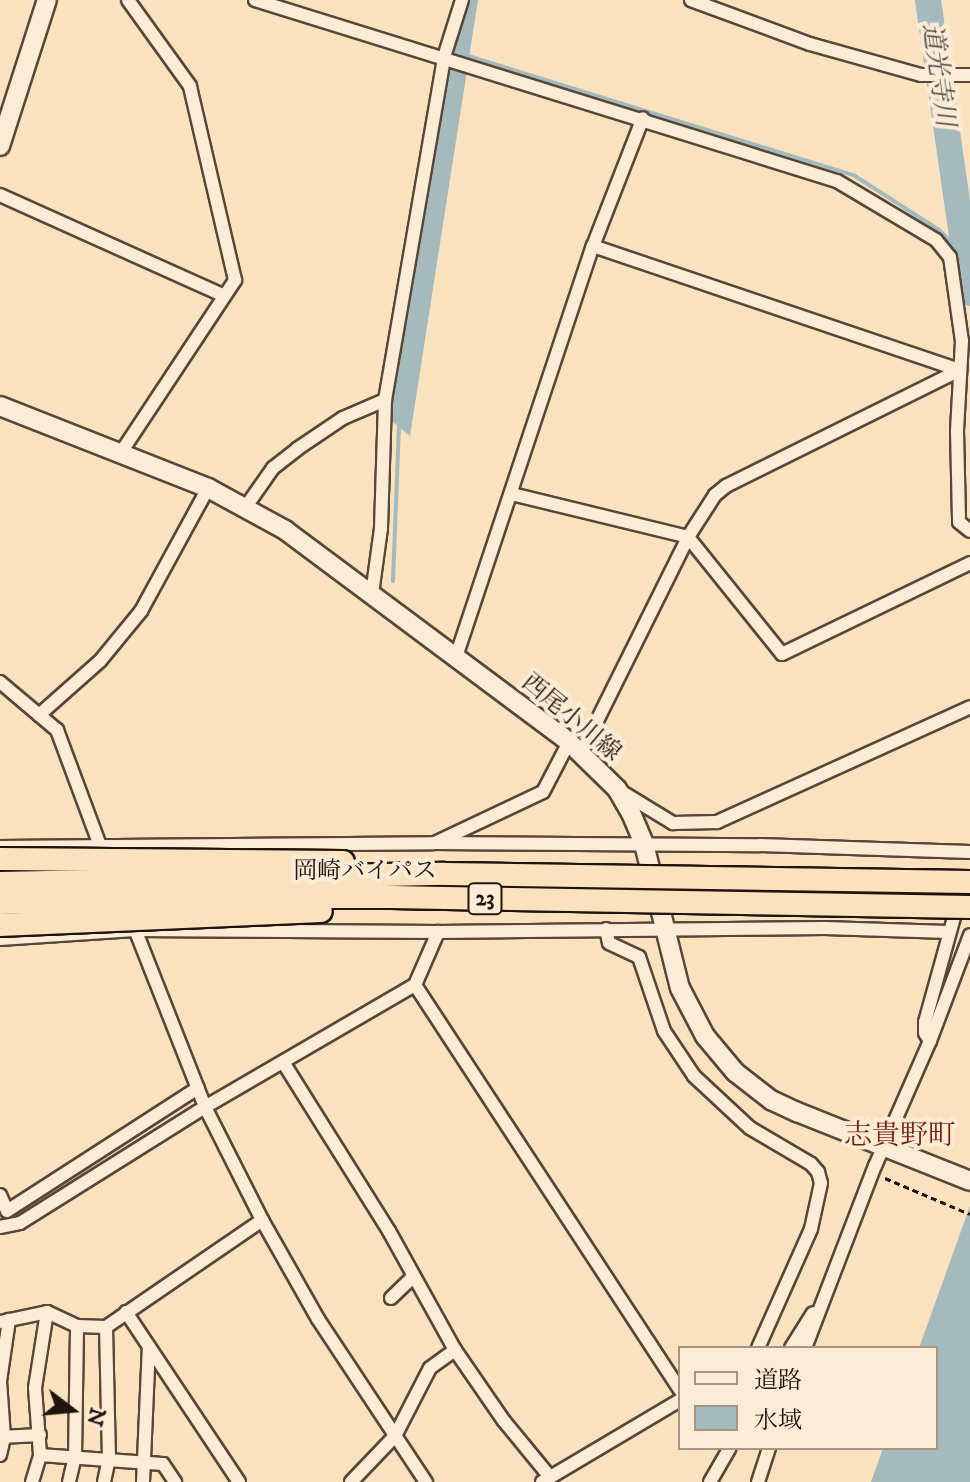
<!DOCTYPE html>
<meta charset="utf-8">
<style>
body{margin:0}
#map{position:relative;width:970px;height:1482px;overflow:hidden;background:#fbe2be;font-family:"IM FELL DW Pica","Noto Serif JP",serif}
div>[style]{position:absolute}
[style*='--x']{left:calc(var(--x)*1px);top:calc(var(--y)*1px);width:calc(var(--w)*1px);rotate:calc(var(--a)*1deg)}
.water>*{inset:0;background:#a5babd}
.stream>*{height:4px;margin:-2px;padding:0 2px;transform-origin:2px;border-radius:2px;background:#a5babd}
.river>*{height:26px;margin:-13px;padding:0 13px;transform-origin:13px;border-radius:13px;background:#a5babd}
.path>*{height:3px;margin-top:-1.5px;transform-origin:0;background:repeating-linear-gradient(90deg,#21130d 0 6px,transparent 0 10px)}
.roads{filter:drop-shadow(2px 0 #584739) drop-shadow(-2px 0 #584739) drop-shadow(0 2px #584739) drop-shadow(0 -2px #584739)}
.street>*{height:12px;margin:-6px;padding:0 6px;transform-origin:6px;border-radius:6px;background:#fcecd5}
.secondary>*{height:18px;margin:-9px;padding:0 9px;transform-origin:9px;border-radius:9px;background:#fcecd5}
.bridges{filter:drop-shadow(2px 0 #21130d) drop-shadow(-2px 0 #21130d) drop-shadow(0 2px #21130d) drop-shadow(0 -2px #21130d)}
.highway-bridge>*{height:22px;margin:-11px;padding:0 11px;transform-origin:11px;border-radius:11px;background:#fbe2be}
span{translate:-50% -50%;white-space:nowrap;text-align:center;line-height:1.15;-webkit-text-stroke:8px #fcecd5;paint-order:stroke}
.shield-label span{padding:2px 6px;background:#fcecd5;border:2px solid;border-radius:6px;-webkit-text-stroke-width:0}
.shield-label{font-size:22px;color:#21130d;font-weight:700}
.street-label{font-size:24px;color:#21130d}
.water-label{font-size:26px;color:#4f4d4b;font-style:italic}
.quarter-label{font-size:28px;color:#7a1f14}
.legend{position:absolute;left:678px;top:1346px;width:260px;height:104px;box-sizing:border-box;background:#fcecd5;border:2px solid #a49585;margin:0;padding:10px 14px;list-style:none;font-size:24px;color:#21130d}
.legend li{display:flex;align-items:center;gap:16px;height:40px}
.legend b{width:40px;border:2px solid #a49585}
.north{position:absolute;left:32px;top:1370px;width:80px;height:80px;-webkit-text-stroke:6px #fcecd5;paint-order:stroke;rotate:106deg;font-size:22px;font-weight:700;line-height:32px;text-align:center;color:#21130d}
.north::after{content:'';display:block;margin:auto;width:28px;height:36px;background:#21130d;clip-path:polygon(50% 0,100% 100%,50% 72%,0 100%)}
</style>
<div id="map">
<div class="water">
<i style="clip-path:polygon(467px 0,478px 0,410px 436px,388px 418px,456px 40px)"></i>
<i style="clip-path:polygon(970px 1206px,970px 1482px,871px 1482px,883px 1448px,936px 1448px,936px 1348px,919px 1348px)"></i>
</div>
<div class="stream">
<i style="--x:465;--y:55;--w:408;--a:17.2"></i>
<i style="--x:855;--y:176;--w:100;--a:32.7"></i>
<i style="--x:939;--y:230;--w:33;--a:44"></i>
<i style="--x:393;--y:581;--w:159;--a:-87.8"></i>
</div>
<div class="river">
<i style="--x:928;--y:0;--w:296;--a:81.8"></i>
</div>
<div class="path">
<i style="--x:885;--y:1178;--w:92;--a:23"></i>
</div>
<div class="roads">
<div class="street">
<i style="--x:255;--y:0;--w:609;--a:17.28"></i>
<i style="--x:837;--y:181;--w:115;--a:30.8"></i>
<i style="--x:936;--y:240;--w:22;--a:51"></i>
<i style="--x:950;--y:257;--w:85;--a:81.9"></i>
<i style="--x:962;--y:341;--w:90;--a:93.2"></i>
<i style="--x:957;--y:431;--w:91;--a:88.7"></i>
<i style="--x:959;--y:522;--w:14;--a:39"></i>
<i style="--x:691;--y:0;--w:127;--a:20.3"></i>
<i style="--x:810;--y:44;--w:115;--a:15.6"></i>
<i style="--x:921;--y:75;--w:49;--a:0"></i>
<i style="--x:0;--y:195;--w:244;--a:24.2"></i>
<i style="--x:593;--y:246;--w:387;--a:18.7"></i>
<i style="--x:122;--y:451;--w:205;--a:-56.5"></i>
<i style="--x:235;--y:280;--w:199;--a:-103.1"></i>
<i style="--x:190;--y:86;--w:106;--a:-125.8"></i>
<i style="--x:512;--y:494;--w:181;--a:13.7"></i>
<i style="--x:688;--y:537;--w:150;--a:51.2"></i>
<i style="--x:782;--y:654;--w:209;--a:-25.8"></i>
<i style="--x:245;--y:508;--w:49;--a:-55"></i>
<i style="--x:273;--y:468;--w:31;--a:-38"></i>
<i style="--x:297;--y:449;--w:55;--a:-34"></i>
<i style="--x:343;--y:418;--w:46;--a:-23.2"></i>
<i style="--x:372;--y:594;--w:67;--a:-82.2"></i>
<i style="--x:381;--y:528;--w:128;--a:-88.2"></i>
<i style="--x:385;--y:400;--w:348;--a:-80.2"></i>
<i style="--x:444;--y:57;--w:60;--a:-72.5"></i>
<i style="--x:456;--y:657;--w:433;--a:-71.6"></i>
<i style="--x:593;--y:246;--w:137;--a:-68.7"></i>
<i style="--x:0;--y:682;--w:75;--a:40.1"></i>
<i style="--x:57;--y:730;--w:129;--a:69.6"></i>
<i style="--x:39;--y:715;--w:81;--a:-41.5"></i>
<i style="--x:100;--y:661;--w:65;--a:-50.6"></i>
<i style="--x:141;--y:611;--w:140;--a:-61.4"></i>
<i style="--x:581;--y:753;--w:241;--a:-63.6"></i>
<i style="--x:688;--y:537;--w:50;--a:-57.3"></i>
<i style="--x:715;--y:495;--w:14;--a:-39"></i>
<i style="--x:726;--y:486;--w:261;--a:-26.4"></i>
<i style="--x:617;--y:789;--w:66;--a:31.3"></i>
<i style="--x:673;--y:823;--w:44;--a:-1.3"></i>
<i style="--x:717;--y:822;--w:278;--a:-24.4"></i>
<i style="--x:437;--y:842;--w:117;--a:-25.3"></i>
<i style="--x:543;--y:792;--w:56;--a:-62.5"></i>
<i style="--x:0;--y:847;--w:434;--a:-0.5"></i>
<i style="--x:434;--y:843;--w:326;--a:0.4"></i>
<i style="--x:760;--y:845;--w:210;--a:1.9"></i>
<i style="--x:133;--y:924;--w:197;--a:68.5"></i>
<i style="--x:205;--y:1107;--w:127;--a:63.2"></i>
<i style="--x:262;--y:1220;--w:114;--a:60.5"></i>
<i style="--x:318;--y:1319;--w:196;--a:56.5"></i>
<i style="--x:606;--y:929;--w:14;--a:78"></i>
<i style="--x:609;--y:943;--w:33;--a:25"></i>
<i style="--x:639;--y:957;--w:78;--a:71.3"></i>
<i style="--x:664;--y:1031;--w:54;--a:56.3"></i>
<i style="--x:694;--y:1076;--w:76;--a:42.9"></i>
<i style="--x:750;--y:1128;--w:71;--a:30.5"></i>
<i style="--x:811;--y:1164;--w:11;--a:49"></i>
<i style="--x:818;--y:1172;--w:11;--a:75"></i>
<i style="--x:821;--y:1183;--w:47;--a:102.3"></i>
<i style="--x:811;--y:1229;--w:130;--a:114"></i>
<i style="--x:0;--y:939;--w:135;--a:-3.8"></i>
<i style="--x:135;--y:930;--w:303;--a:0.4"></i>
<i style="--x:438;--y:932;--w:387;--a:-0.6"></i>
<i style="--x:825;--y:928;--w:123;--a:1.9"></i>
<i style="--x:415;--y:985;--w:484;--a:56.8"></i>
<i style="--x:930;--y:1041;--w:9;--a:-122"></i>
<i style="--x:925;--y:1033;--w:11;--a:-90"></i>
<i style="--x:925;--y:1022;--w:123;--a:-74.5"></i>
<i style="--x:283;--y:1062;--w:199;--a:57.9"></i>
<i style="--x:389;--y:1231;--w:136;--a:61"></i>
<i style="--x:455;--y:1350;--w:86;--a:55.4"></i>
<i style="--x:504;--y:1421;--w:72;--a:50.6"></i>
<i style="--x:0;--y:1195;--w:17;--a:66"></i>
<i style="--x:7;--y:1211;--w:227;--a:-32.8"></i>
<i style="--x:0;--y:1227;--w:20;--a:-11"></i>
<i style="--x:20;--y:1223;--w:218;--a:-32.1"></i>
<i style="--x:205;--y:1107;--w:243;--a:-30.2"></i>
<i style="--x:415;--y:985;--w:58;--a:-66.5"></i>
<i style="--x:391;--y:1298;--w:29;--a:-44"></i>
<i style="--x:47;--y:1312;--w:77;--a:99"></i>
<i style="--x:35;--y:1388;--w:67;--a:85.7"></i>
<i style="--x:40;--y:1455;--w:123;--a:4.2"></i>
<i style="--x:163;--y:1464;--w:22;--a:56"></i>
<i style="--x:126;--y:1312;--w:204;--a:56.4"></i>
<i style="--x:0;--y:1322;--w:48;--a:-12"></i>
<i style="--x:47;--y:1312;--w:33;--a:25"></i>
<i style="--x:77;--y:1326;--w:29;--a:2"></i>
<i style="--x:106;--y:1327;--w:189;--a:-34.4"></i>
<i style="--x:791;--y:1348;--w:41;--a:-57.8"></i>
<i style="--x:805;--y:1348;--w:195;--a:-69"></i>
<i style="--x:875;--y:1166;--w:137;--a:-66.3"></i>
<i style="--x:930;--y:1041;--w:113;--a:-69.3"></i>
<i style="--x:0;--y:1437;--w:40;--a:-2.9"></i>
<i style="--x:0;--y:1455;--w:18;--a:-77"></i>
<i style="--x:4;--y:1437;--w:56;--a:-94.1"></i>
<i style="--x:0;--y:1381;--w:62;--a:-81.6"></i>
<i style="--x:32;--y:1482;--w:28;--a:-73"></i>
<i style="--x:69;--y:1482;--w:26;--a:-77"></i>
<i style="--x:75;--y:1457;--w:131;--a:-89.1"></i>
<i style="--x:104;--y:1482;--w:24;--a:-78"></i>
<i style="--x:109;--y:1459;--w:132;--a:-91.3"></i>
<i style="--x:143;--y:1482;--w:135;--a:-87.5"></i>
<i style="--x:351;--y:1482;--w:64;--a:-46.3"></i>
<i style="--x:395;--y:1436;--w:76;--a:-62.8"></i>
<i style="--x:430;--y:1368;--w:31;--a:-36"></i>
<i style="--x:542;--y:1482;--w:161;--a:-30.7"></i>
<i style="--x:710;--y:1482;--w:39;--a:-60"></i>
<i style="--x:758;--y:1482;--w:36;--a:-72"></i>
</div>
<div class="secondary">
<i style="--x:0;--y:146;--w:153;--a:-72.2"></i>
<i style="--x:0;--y:406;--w:224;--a:21.5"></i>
<i style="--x:208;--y:488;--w:88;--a:28.6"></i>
<i style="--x:285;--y:530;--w:354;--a:36.7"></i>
<i style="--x:569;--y:742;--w:67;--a:44.4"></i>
<i style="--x:617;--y:789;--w:28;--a:60"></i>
<i style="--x:631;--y:813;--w:34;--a:67"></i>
<i style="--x:644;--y:844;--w:148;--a:76"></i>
<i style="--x:680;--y:988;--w:54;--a:62.5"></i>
<i style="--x:705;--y:1036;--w:47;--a:50.2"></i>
<i style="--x:735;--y:1072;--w:46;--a:37.9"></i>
<i style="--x:771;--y:1100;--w:29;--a:25"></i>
<i style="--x:797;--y:1112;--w:186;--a:21.7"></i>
</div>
</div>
<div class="bridges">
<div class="highway-bridge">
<i style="--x:0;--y:859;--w:343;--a:0.5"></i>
<i style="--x:0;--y:883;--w:444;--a:-1.2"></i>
<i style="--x:444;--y:874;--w:526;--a:0.87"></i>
<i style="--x:0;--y:903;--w:223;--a:-1.5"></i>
<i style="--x:223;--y:897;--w:168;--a:0"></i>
<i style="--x:391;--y:897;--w:579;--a:0.99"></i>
<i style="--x:0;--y:925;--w:321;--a:-2.5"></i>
</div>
</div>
<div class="shield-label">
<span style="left:485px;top:899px">23</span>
</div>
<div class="street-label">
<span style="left:571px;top:718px;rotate:40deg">西尾小川線</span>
<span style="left:365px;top:872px">岡崎バイパス</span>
</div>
<div class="water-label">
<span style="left:938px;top:75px;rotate:82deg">道光寺川</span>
</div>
<div class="quarter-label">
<span style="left:900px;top:1136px">志貴野町</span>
</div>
<ul class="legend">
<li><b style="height:10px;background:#fcecd5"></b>道路</li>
<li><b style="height:22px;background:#a5babd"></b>水域</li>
</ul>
<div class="north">N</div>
</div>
